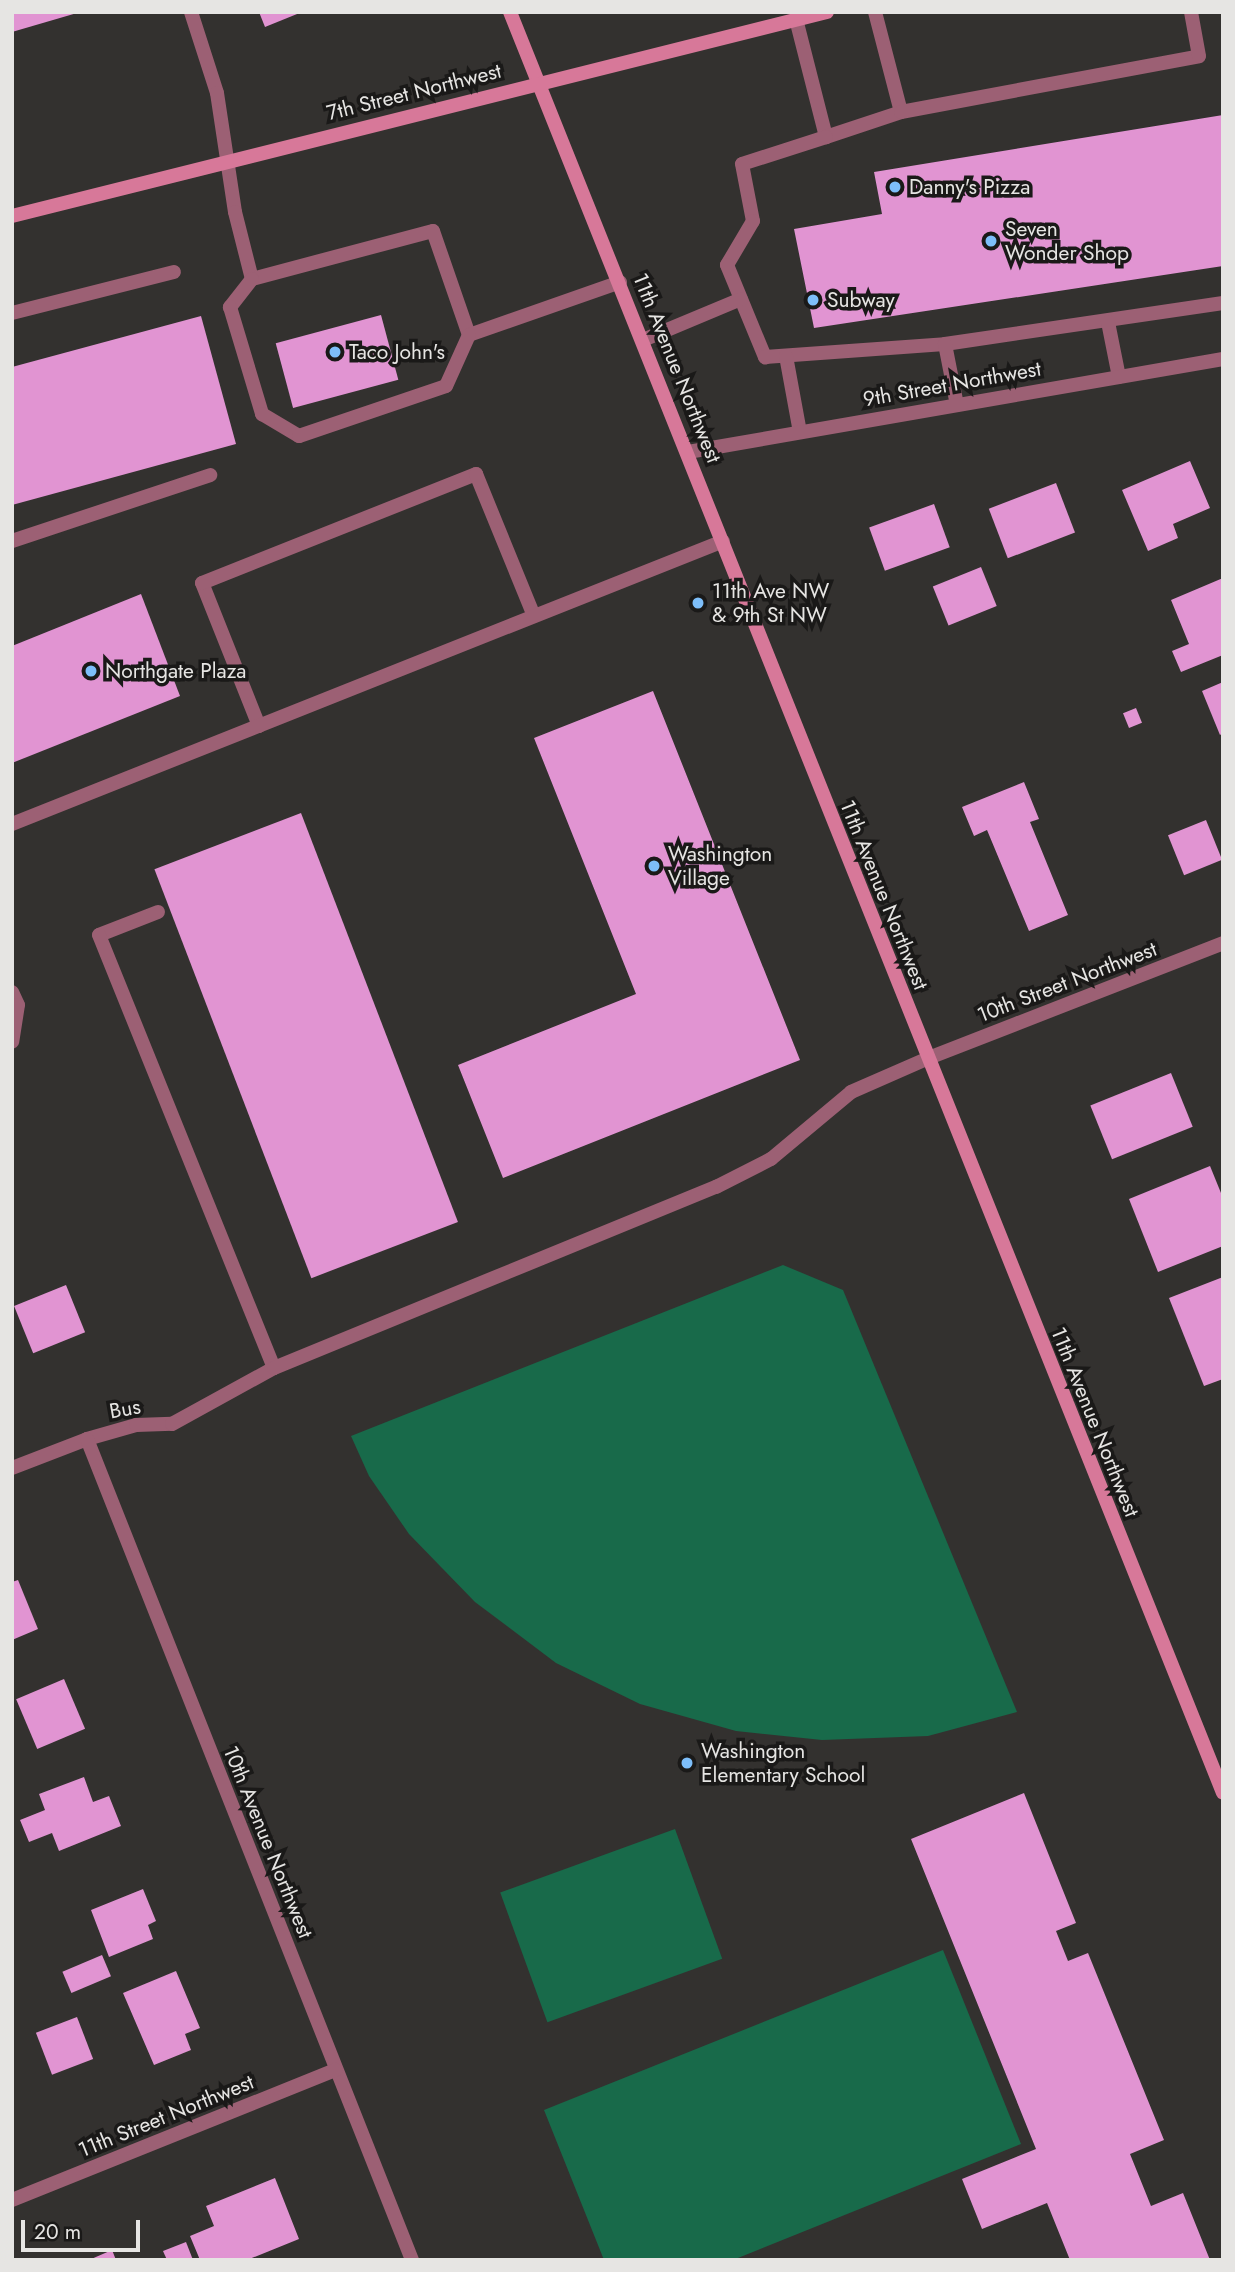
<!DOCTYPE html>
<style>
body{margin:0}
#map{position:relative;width:1235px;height:2272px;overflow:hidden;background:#33312f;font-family:Jost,sans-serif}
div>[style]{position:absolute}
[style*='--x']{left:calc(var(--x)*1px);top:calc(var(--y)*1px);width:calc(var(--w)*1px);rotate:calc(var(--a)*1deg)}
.green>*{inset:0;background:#186a4a;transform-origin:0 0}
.building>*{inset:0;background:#e194d2;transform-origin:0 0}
.service>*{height:14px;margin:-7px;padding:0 7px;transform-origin:7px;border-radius:7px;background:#9c6074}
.minor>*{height:14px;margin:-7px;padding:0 7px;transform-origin:7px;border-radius:7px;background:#9c6074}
.secondary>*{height:14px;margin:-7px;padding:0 7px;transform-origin:7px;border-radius:7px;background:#d77899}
.dots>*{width:19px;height:19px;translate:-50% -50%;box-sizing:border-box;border:4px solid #1a1918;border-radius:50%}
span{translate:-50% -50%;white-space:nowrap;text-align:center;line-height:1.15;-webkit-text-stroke:7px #1a1918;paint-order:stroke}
.street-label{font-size:21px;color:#e6e5e3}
.poi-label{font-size:21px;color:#e6e5e3}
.left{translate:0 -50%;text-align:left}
.frame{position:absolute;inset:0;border:14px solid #e6e5e3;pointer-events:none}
.scale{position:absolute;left:21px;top:2220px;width:119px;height:32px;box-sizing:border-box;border:4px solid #e6e5e3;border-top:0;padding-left:9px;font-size:21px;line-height:24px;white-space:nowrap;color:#e6e5e3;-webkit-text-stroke:5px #1a1918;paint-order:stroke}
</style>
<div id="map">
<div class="green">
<i style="clip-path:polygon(783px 1265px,843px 1290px,1017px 1712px,928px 1736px,822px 1740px,736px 1731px,640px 1704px,556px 1663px,475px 1602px,409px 1534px,369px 1476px,351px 1436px)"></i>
<i style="left:675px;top:1829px;width:138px;height:186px;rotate:70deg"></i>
<i style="clip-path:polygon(943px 1950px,1021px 2144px,733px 2260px,604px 2260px,544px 2110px)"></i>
</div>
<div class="building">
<i style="clip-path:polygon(12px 12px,77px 12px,77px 13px,12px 32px)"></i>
<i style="clip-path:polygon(259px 12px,302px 12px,265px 27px)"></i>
<i style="clip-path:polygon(1223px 115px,1223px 266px,814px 328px,794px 229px,882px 214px,874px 172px)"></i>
<i style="left:381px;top:315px;width:67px;height:109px;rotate:75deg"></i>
<i style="clip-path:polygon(201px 316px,236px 444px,12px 505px,12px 367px)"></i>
<i style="clip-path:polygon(1190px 461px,1210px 508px,1173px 524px,1178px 538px,1148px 551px,1122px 490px)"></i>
<i style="left:1056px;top:483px;width:53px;height:72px;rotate:69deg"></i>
<i style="left:934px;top:504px;width:46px;height:69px;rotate:70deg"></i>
<i style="left:981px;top:567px;width:42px;height:52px;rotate:68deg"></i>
<i style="clip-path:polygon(1223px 578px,1223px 655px,1181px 672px,1172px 651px,1189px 644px,1171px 600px)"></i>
<i style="clip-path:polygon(141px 594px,180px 696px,12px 763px,12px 646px)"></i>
<i style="clip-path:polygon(1223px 682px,1223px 733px,1220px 735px,1202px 691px)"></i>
<i style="clip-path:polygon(653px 691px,800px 1060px,503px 1178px,458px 1065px,636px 994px,534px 738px)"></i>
<i style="left:1136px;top:708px;width:16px;height:14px;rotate:68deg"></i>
<i style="clip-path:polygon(1024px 782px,1039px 819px,1030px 822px,1068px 915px,1029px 931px,987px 830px,974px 836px,962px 807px)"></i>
<i style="left:301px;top:813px;width:438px;height:157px;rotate:69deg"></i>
<i style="left:1206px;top:820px;width:43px;height:41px;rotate:68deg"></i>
<i style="left:1171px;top:1073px;width:58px;height:87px;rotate:68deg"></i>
<i style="clip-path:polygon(1210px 1166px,1223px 1198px,1223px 1246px,1158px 1272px,1129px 1199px)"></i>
<i style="clip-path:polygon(1223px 1277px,1223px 1379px,1204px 1386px,1169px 1298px)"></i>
<i style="left:66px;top:1285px;width:51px;height:56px;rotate:68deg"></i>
<i style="clip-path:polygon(18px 1580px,38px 1629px,12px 1640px,12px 1582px)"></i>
<i style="left:64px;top:1679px;width:54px;height:52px;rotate:67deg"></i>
<i style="clip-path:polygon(84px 1777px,93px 1802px,109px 1796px,121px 1826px,59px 1851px,52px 1833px,29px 1842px,20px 1820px,45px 1810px,39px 1794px)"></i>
<i style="clip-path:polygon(1024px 1793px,1076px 1923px,1056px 1931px,1068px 1961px,1088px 1953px,1164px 2140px,1130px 2154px,1151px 2206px,1183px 2193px,1210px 2260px,1070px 2260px,1047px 2203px,982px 2229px,962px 2179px,1036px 2149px,911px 1839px)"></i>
<i style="clip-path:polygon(143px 1889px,156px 1921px,148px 1925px,153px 1939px,109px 1957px,91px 1910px)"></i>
<i style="left:102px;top:1955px;width:23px;height:43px;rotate:67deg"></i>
<i style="clip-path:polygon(176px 1971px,200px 2028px,185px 2034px,191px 2050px,154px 2065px,123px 1993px)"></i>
<i style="left:77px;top:2017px;width:45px;height:44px;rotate:69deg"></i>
<i style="clip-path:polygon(275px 2178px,299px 2239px,247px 2260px,200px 2260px,190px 2236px,214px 2226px,206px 2206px)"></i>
<i style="clip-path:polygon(186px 2242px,193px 2260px,167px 2260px,163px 2251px)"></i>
<i style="clip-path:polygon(112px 2250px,116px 2260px,89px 2260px)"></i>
</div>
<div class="service">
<i style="--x:191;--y:12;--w:85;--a:72.2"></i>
<i style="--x:217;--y:93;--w:120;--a:81.4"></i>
<i style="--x:235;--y:212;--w:69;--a:75.8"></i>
<i style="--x:252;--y:279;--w:187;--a:-14.9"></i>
<i style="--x:433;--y:231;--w:110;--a:70.9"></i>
<i style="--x:469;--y:335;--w:160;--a:-19.3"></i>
<i style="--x:875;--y:12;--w:103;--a:75.4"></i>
<i style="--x:796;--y:19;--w:122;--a:75.7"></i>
<i style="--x:826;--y:137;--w:79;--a:-18.4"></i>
<i style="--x:901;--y:112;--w:303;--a:-10.6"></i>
<i style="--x:1199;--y:56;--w:45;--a:-100.3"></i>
<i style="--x:826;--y:137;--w:88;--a:162.2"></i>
<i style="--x:742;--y:164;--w:58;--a:79.1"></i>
<i style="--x:753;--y:221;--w:51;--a:120.6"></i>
<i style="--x:727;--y:265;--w:100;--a:67.6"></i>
<i style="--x:765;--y:357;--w:180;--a:-4.1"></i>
<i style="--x:945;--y:344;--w:281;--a:-8.4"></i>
<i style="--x:252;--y:279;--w:36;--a:128"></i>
<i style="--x:230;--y:307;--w:112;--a:73.3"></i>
<i style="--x:262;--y:414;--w:43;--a:30.7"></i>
<i style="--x:299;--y:436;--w:155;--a:-18.8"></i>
<i style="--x:446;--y:386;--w:56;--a:-65.7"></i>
<i style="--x:12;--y:313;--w:167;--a:-14.2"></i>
<i style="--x:1108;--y:322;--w:56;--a:78.7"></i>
<i style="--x:643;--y:340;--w:106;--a:-22.7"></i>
<i style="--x:945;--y:344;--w:62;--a:78.9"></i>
<i style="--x:786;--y:356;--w:77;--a:79.6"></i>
<i style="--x:12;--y:541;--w:209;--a:-18.4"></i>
<i style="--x:259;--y:726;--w:154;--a:-111.7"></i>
<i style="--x:202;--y:583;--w:295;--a:-21.7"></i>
<i style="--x:476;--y:474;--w:153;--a:67.8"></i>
<i style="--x:12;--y:824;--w:765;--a:-21.7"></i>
<i style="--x:158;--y:912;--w:63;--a:158.7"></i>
<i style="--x:99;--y:935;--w:467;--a:68"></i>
<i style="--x:12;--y:992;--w:14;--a:65"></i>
<i style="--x:18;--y:1005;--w:37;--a:99"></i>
<i style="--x:87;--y:1439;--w:51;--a:-15.9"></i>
<i style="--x:136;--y:1425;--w:36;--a:-2"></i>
<i style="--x:172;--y:1424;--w:116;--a:-28.8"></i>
<i style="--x:274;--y:1368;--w:478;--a:-22.3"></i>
<i style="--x:716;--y:1187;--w:62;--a:-27"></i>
<i style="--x:771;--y:1159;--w:104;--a:-39.9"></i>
<i style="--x:851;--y:1092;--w:82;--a:-23.7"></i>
</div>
<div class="minor">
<i style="--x:688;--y:452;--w:543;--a:-9.86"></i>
<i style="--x:926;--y:1059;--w:319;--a:-21.3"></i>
<i style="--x:12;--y:1468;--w:80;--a:-21.1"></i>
<i style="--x:87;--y:1439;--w:883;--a:68.4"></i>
<i style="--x:12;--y:2200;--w:349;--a:-21.9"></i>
</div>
<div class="secondary">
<i style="--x:510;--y:12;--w:1918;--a:68.18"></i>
<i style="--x:12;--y:216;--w:840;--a:-14.05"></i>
</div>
<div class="dots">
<i style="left:895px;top:187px;background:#7dbef9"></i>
<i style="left:991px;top:241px;background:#7dbef9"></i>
<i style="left:813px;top:300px;background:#7dbef9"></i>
<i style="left:335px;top:352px;background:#7dbef9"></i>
<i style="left:698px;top:603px;background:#7dbef9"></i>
<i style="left:91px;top:671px;background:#7dbef9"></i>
<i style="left:654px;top:866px;background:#7dbef9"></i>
<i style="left:687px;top:1763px;background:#7dbef9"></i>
</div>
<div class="street-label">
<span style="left:414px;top:92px;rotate:-14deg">7th Street Northwest</span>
<span style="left:677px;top:368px;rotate:68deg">11th Avenue Northwest</span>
<span style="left:952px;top:384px;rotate:-10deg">9th Street Northwest</span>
<span style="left:884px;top:895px;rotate:68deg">11th Avenue Northwest</span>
<span style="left:1067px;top:982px;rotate:-21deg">10th Street Northwest</span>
<span style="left:125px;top:1409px;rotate:-10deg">Bus</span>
<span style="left:1095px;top:1422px;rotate:68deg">11th Avenue Northwest</span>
<span style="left:268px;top:1842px;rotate:68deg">10th Avenue Northwest</span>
<span style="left:166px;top:2116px;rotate:-22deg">11th Street Northwest</span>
</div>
<div class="poi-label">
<span class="left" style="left:909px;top:187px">Danny's Pizza</span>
<span class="left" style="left:1005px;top:241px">Seven<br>Wonder Shop</span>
<span class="left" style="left:827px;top:300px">Subway</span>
<span class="left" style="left:349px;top:352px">Taco John's</span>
<span class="left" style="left:712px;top:603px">11th Ave NW<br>&amp; 9th St NW</span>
<span class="left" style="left:105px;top:671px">Northgate Plaza</span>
<span class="left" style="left:668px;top:866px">Washington<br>Village</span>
<span class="left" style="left:701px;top:1763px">Washington<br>Elementary School</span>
</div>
<div class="frame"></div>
<div class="scale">20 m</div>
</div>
